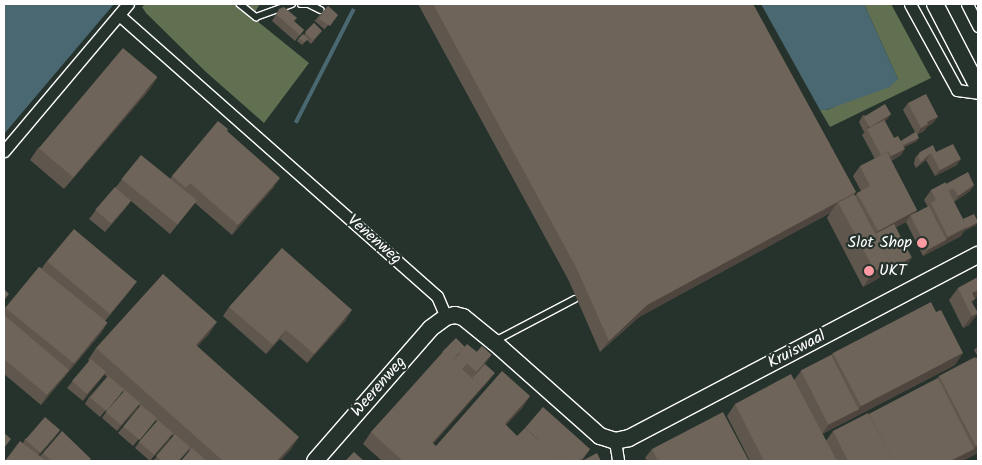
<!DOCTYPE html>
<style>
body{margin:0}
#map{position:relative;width:982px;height:465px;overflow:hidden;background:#26332d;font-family:Kalam,sans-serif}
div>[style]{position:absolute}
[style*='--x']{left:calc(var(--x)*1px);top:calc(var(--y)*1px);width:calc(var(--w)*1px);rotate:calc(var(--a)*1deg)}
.green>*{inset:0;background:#607051}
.water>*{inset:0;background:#4a6871;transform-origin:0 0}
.roads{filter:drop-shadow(1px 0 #fff) drop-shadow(-1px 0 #fff) drop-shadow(0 1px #fff) drop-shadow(0 -1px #fff)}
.lane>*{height:5.5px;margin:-2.75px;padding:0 2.75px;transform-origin:2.75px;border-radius:2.75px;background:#26332d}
.street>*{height:11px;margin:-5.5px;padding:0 5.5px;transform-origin:5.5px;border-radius:5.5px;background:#26332d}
.secondary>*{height:16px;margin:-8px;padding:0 8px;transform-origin:8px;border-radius:8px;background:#26332d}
.wall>*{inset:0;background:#5f564d;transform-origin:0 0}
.shaded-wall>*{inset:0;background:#4e463e}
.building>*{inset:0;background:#6f6459;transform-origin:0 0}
.dots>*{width:14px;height:14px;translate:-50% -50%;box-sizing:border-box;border:2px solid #26332d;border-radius:50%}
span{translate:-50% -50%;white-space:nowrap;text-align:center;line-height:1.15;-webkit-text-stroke:4.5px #26332d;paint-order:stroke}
.street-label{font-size:16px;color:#fff}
.poi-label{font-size:16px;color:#fff}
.right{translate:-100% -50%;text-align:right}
.left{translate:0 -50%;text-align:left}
.frame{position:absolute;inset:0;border:5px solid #fff;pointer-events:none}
</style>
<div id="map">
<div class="green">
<i style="clip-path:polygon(145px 4px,260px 4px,252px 17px,309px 63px,264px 123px,206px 72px,146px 13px,142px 7px)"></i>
<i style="clip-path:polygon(864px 4px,891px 4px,931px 78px,830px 127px,820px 110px,827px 110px,898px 79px)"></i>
</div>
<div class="water">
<i style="clip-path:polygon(4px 4px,114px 4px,4px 134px)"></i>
<i style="clip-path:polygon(761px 4px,864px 4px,898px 79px,890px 87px,826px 110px,820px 110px)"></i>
<i style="left:352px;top:8px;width:4px;height:128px;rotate:27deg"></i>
</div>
<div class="roads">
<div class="lane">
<i style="--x:240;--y:4;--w:21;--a:39"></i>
<i style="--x:256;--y:17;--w:38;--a:-20"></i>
<i style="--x:301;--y:4;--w:8;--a:0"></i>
<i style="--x:309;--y:4;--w:13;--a:27"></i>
<i style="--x:495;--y:341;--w:90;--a:-27.7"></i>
</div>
<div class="street">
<i style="--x:910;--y:4;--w:98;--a:61.3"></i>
<i style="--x:957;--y:90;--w:21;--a:8"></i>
<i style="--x:967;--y:4;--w:25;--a:63"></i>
<i style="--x:119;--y:15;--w:424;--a:41.5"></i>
<i style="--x:437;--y:296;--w:23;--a:67"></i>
<i style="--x:4;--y:151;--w:192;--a:-49.9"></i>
<i style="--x:615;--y:441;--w:20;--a:81"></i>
</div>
<div class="secondary">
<i style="--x:935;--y:4;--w:93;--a:62.6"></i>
<i style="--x:315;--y:461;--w:176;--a:-48.9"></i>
<i style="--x:431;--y:328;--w:19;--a:-36"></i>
<i style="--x:446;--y:317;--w:9;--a:-13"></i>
<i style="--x:455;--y:315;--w:8;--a:14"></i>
<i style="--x:463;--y:317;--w:40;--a:39"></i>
<i style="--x:494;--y:342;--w:142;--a:41.6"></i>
<i style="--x:600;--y:436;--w:16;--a:18"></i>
<i style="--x:615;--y:441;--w:14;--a:-12"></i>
<i style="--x:629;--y:438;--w:394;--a:-27.7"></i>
</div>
</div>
<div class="wall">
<i style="clip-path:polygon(418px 4px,753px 4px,856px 192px,854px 194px,855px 196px,857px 193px,861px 191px,853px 176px,860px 166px,875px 159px,862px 135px,865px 132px,864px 132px,859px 122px,863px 115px,886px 121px,885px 121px,894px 138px,901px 141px,915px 132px,903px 110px,908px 103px,933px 123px,927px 127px,924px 131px,918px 134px,917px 141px,904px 147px,901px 155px,891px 161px,917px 210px,915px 213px,928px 207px,924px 200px,931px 190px,946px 184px,974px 185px,970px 191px,954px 202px,963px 219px,978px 222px,976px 225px,964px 231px,961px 236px,923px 256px,906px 222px,896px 227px,907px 264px,887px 274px,885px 270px,879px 278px,863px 287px,827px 218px,830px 213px,639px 317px,600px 352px,569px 281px)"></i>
<i style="left:328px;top:6px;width:13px;height:20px;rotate:42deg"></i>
<i style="clip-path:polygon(279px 9px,304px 30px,295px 41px,272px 21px,275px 16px)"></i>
<i style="clip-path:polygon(314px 23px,322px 31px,311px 44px,307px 40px,302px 45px,297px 41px,299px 38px,304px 35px)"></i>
<i style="clip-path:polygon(150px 89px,64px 189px,30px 160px,38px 148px)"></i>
<i style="clip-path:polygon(227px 131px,274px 187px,232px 235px,195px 203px,170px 234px,131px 201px,124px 210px,105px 232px,89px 219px,96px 210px,116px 187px,122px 179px,170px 179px,172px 176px)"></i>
<i style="clip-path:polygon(920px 152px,936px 152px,957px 165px,935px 176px,926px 160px,916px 168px,914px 164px,915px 158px)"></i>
<i style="clip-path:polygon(47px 261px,137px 281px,128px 293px,105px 321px,107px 323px,101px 333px,41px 405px,4px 374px,4px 309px,39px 267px,42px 268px)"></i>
<i style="clip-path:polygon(978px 277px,978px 295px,972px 303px,978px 313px,969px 325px,963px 328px,949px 300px,958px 288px)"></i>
<i style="clip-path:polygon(229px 307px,346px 320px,307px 363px,280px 339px,266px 354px,223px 316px)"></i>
<i style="clip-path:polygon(209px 334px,197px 346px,291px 449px,280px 461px,181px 461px,190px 451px,189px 450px,179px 461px,153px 461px,174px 436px,172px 435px,150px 461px,135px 448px,139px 442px,157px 421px,155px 420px,133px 446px,118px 433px,140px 406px,139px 405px,117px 431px,102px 418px,106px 412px,124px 392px,122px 391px,100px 417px,85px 404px,89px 397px,107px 377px,104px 374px,83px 401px,67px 388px,89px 361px,88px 360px,96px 348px)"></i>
<i style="clip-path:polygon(978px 346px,978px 453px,962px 461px,750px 461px,727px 416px,735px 404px,794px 380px,801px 371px,831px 355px,833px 353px,955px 365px,822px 434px,826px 441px,833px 431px,869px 414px,938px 378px,939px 376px,978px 357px,974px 350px)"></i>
<i style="clip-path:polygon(443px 352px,485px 364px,490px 379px,433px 444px,436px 446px,530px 396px,522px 408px,506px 425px,517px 436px,590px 449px,584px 458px,581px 461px,382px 461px,363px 444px,371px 432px)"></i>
<i style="clip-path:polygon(60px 430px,55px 437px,39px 455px,40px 456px,43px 453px,89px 461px,5px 461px,23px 443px,25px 439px)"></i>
<i style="clip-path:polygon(652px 449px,749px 461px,647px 461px,645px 458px)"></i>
</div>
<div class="shaded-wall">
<i style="clip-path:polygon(158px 77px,150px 89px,64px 189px,73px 178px)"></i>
<i style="clip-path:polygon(891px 114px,886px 121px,868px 130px,867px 129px,864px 132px,869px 126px)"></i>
<i style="clip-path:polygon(938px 117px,933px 123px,927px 127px,924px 131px,917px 135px,921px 128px,927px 122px)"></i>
<i style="clip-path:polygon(919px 138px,917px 141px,901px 149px,903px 146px)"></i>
<i style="clip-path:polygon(905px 149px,901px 155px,886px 163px,891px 156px)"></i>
<i style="clip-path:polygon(931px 153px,926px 160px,916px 168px,921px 162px)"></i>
<i style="clip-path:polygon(961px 159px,957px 165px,935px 176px,940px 170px)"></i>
<i style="clip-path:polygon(280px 178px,274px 187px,232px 235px,238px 225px)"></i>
<i style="clip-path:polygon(974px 185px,970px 191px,954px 202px,958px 196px)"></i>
<i style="clip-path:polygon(856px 192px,847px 204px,838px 202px,830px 213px,639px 317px,600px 352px,609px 341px,647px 305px)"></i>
<i style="clip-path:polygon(131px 201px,124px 210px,105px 232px,112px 223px)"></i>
<i style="clip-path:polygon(917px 210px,911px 218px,910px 216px,906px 222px,876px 238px,875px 235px,878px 231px)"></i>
<i style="clip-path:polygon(978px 222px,976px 225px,964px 231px,961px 236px,923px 256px,928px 250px,946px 240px,948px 237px)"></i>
<i style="clip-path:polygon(912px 258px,907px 264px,887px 274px,892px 268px)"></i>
<i style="clip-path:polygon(890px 263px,879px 278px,863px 287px,874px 271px)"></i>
<i style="clip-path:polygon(137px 281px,128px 293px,102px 325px,111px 313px)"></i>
<i style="clip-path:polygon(978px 290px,978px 295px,968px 309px,972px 293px)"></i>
<i style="clip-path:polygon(352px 310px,346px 320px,307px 363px,314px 354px)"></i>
<i style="clip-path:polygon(978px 313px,969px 325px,963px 328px,972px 316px)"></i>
<i style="clip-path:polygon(217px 322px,209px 334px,188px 357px,196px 345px)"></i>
<i style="clip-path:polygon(107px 323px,101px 333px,66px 374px,72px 365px)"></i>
<i style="clip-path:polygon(286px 330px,280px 339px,266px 354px,273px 345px)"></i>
<i style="clip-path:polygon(963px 353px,955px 365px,822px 434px,829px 424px,859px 409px,861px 406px)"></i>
<i style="clip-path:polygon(492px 355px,480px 371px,470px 381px,477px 372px)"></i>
<i style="clip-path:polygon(69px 370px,62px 379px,41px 405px,47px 395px)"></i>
<i style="clip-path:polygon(106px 372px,101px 379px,83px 401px,87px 394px)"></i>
<i style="clip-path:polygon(495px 373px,490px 379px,424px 454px,430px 445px)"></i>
<i style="clip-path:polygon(530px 396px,522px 408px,496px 436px,505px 424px)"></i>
<i style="clip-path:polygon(140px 403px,136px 410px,117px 431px,121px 425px)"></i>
<i style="clip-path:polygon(60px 430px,55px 437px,36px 459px,40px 452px)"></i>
<i style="clip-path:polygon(173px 433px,169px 440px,150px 461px,154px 455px)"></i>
<i style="clip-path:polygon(299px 437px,291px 449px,280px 461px,277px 461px)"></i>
<i style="clip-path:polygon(978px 445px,978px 453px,962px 461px,950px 461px,974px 449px,976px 446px)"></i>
<i style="clip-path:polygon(590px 449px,581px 461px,576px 461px)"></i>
</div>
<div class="building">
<i style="clip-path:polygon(433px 4px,753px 4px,856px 192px,647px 305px,609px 341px,577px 269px)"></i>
<i style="clip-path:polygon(328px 6px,338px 15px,330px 26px,319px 19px)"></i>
<i style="clip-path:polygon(284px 7px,297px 18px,294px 21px,304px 30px,300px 35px,277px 15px,279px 9px)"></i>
<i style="left:314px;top:23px;width:11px;height:13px;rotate:45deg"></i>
<i style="clip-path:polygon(303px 34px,308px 39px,304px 42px,299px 38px)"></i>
<i style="left:123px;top:48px;width:45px;height:131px;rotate:40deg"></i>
<i style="clip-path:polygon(926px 94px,938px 117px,927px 122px,928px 124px,921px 128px,908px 103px)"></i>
<i style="left:885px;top:104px;width:12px;height:25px;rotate:59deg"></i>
<i style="clip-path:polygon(884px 120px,894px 138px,898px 136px,905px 149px,891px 156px,888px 151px,881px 155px,867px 129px)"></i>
<i style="clip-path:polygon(218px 121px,228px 129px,227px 131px,280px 178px,238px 225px,190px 183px,186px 188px,172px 176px)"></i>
<i style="clip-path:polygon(916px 132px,919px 138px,903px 145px,901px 141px)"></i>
<i style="clip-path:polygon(953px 144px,961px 159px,940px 170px,931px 153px,921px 162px,918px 157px,920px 152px,933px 145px,936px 152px)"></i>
<i style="clip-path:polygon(887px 152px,917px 210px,878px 231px,857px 193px,870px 186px,860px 166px)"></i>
<i style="left:141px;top:155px;width:72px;height:31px;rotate:39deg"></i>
<i style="clip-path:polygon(968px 172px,974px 185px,958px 196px,954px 188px,948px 191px,946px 186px,946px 184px)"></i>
<i style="clip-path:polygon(946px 182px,946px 186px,967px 227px,948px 237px,931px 203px,936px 200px,931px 190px)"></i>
<i style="left:115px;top:187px;width:21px;height:30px;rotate:41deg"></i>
<i style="left:854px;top:194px;width:78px;height:18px;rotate:62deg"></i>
<i style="left:929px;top:206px;width:38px;height:21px;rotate:63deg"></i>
<i style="clip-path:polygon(974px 214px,978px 222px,967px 228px,967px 227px,963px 219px)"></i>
<i style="left:894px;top:224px;width:38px;height:21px;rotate:62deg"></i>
<i style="left:74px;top:229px;width:82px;height:42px;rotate:40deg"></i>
<i style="clip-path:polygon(282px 248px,352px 310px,314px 354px,286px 330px,273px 345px,229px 307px)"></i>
<i style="left:39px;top:267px;width:88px;height:53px;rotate:39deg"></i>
<i style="clip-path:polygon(163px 274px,217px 322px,196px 345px,299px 437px,277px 461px,223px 461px,96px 348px)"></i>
<i style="clip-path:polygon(978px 277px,978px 290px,972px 293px,975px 299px,971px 301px,978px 313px,972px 316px,958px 288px)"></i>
<i style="clip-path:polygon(4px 289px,9px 294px,4px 300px)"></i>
<i style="clip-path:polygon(931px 302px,936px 312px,941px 310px,963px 353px,861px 406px,833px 353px)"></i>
<i style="clip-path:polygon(4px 315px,69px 370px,47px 395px,4px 359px)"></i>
<i style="left:456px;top:338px;width:13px;height:19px;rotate:45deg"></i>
<i style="clip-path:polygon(467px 344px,477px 352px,462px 369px,482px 387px,432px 443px,393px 408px,443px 352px,453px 361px)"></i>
<i style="left:482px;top:346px;width:13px;height:23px;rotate:42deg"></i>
<i style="left:831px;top:355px;width:61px;height:34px;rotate:63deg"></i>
<i style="clip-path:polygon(975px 357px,978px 364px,978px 445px,976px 446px,939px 376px)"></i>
<i style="clip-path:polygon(978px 357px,978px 364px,975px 359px)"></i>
<i style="left:91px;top:359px;width:20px;height:29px;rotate:41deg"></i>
<i style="clip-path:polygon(485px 364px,495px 373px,480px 389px,482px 387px,472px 378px)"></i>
<i style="clip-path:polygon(502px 371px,530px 396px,505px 424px,517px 436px,525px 428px,562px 461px,403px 461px,371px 432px,393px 408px,436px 446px)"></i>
<i style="clip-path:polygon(791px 374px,837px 461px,764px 461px,735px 404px)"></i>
<i style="left:108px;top:376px;width:21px;height:28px;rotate:39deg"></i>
<i style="clip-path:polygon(938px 378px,974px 449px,950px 461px,894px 461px,869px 414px)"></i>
<i style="left:125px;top:390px;width:20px;height:29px;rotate:41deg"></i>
<i style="left:141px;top:405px;width:21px;height:28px;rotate:39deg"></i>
<i style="clip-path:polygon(543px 407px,590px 449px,582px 459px,576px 461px,562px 461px,525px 428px)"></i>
<i style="clip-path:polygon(723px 412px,749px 461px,658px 461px,652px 449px)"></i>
<i style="clip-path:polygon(868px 413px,894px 461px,848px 461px,833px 431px)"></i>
<i style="left:45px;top:417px;width:20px;height:30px;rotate:41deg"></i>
<i style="left:158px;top:420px;width:20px;height:29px;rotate:41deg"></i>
<i style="clip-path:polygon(62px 431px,91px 459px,89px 461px,51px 461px,43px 453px)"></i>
<i style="clip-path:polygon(4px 433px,11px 439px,4px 448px)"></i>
<i style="clip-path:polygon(175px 434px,190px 447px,178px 461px,162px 461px,156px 456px)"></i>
<i style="clip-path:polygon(20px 441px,46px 461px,5px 461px)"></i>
<i style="clip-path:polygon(192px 448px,207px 461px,181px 461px)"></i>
<i style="clip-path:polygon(354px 452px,364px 461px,345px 461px)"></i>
<i style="clip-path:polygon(597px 453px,601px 461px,582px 461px)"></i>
</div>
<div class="dots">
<i style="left:922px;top:243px;background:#ff9aa2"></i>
<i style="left:869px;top:271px;background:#ff9aa2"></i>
</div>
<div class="street-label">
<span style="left:374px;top:240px;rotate:41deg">Venenweg</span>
<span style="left:797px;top:350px;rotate:-28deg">Kruiswaal</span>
<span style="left:379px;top:387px;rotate:-49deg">Weerenweg</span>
</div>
<div class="poi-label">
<span class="right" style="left:912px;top:243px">Slot Shop</span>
<span class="left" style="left:879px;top:271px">UKT</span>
</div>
<div class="frame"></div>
</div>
